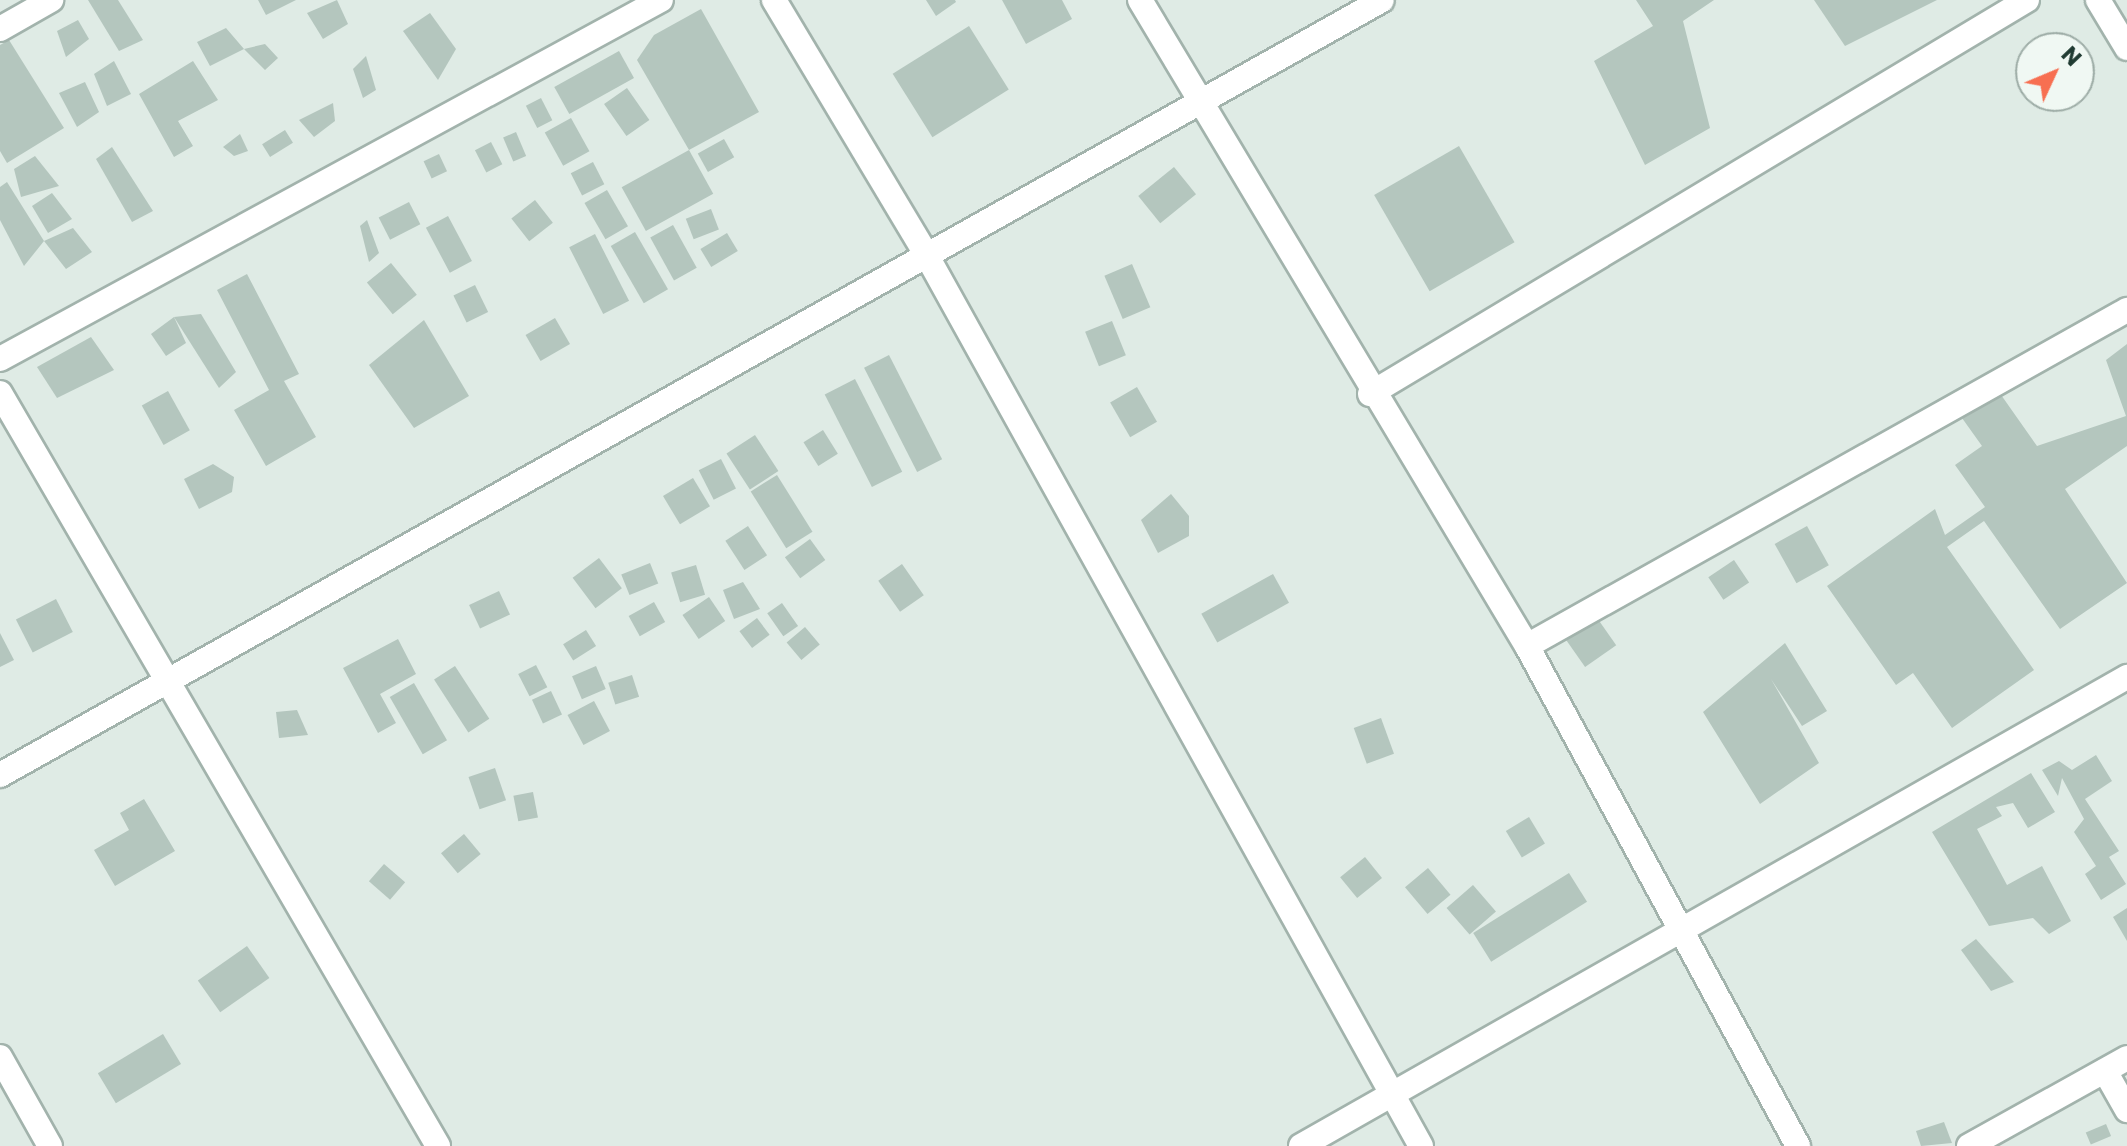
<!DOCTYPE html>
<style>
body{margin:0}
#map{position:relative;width:2127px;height:1146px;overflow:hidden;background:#dfebe5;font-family:Poppins,sans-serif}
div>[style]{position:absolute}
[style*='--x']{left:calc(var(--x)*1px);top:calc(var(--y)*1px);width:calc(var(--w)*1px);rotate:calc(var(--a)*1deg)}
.building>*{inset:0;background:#b4c6be;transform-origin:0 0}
.roads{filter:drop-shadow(2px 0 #a2b3ac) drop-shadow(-2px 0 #a2b3ac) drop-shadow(0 2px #a2b3ac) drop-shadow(0 -2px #a2b3ac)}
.minor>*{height:24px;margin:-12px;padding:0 12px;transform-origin:12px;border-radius:12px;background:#fff}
span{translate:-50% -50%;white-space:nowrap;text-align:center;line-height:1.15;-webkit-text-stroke:7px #f0f8f3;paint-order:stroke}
.north{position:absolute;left:2015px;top:32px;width:80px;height:80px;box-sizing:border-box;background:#f0f8f3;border:2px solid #9daca6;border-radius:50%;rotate:46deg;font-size:22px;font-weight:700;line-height:32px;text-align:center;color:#203b32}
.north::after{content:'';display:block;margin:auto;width:28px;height:36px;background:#f76f51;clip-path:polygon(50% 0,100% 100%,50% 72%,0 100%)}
</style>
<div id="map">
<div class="building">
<i style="clip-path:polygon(88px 0,118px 0,143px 40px,119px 51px)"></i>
<i style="clip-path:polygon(258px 0,296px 0,266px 15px)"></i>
<i style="clip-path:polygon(337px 0,348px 24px,323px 39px,307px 13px)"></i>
<i style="clip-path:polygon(926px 0,955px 0,956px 2px,936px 16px)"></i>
<i style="clip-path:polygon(1002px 0,1062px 0,1072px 19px,1026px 44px)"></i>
<i style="clip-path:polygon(1636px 0,1714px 0,1683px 21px,1710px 128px,1645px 165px,1594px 61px,1653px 26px)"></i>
<i style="clip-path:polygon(1814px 0,1937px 0,1845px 46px)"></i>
<i style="clip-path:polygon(701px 9px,759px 112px,689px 150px,637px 60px,654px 35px)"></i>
<i style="clip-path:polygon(430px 13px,456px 49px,438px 80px,403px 31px)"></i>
<i style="clip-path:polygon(78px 20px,89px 39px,66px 57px,57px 31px)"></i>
<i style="left:969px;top:26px;width:75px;height:90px;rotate:58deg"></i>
<i style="clip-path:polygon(226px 28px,244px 49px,265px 44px,278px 58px,265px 70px,244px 49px,210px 66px,197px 42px)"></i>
<i style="clip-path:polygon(9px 40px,64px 128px,7px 163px,0 151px,0 45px)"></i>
<i style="left:619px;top:51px;width:31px;height:74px;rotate:61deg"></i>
<i style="clip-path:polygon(366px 56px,376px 90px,363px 98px,353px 69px)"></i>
<i style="clip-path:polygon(114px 61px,131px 94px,107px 106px,94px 74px)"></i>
<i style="clip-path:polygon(193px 61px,218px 100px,178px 121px,193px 146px,174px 157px,139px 94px)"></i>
<i style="clip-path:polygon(85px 82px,99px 112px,77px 127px,59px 93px)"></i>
<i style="left:627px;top:88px;width:39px;height:28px;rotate:55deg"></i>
<i style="left:541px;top:98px;width:25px;height:17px;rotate:63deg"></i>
<i style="clip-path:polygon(333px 103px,335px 121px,314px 137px,299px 120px)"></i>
<i style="left:571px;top:118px;width:38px;height:30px;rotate:61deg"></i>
<i style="left:285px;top:130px;width:15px;height:27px;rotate:58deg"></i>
<i style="left:516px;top:132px;width:26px;height:14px;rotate:67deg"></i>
<i style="clip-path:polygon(240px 134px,248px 151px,234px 156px,223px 147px)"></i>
<i style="left:724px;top:139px;width:21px;height:30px;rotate:61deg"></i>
<i style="left:491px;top:142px;width:25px;height:18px;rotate:63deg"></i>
<i style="left:1459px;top:146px;width:111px;height:98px;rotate:60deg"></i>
<i style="clip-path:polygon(112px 147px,153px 211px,132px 222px,96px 159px)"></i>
<i style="left:689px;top:150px;width:50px;height:77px;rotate:61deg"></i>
<i style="left:439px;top:154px;width:19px;height:17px;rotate:65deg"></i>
<i style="clip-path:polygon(35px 156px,59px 186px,21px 197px,14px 169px)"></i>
<i style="left:593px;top:162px;width:25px;height:25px;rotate:63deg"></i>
<i style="left:1174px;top:167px;width:35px;height:46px;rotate:51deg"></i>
<i style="clip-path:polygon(7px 182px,44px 241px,24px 266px,0 220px,0 187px)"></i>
<i style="left:607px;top:190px;width:42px;height:26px;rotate:60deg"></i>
<i style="clip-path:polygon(52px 193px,72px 219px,48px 233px,32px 206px)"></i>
<i style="left:535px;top:200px;width:29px;height:30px;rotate:52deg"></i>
<i style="left:409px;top:202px;width:25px;height:34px;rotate:63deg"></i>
<i style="left:711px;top:209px;width:22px;height:27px;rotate:69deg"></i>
<i style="left:448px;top:216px;width:51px;height:25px;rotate:62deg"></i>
<i style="clip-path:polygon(367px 220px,379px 253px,369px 262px,360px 226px)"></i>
<i style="left:673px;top:225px;width:49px;height:26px;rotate:61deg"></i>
<i style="clip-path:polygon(73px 228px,92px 252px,66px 269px,44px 241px)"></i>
<i style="left:635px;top:232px;width:66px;height:28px;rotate:60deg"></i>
<i style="left:727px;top:233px;width:21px;height:31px;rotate:59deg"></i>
<i style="left:595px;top:234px;width:75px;height:29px;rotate:63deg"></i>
<i style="left:391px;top:263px;width:41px;height:31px;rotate:51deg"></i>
<i style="left:1132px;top:264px;width:47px;height:30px;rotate:67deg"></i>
<i style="clip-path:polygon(247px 274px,299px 374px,284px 381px,316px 437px,266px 466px,234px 410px,269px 390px,217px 290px)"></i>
<i style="left:475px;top:285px;width:30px;height:24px;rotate:64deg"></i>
<i style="clip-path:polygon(201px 314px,236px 372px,219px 388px,174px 317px)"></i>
<i style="clip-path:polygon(174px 317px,186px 343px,166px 356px,151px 334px)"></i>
<i style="left:555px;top:318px;width:30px;height:34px;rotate:60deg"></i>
<i style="clip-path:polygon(424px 320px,469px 396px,414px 428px,369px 365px)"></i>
<i style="left:1112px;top:321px;width:37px;height:29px;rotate:68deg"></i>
<i style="clip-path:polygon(91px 337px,114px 370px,57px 398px,37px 367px)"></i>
<i style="clip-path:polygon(2127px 344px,2127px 446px,2065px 489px,2127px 583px,2060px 629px,1984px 521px,1947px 547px,2034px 670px,1952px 728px,1913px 673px,1896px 685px,1827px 586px,1935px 509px,1945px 535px,1985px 507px,1955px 465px,1982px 446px,1962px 418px,1999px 392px,2037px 446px,2126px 416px,2106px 360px)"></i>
<i style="left:889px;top:355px;width:117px;height:28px;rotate:63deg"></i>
<i style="left:855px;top:379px;width:104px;height:34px;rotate:63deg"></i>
<i style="left:1137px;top:387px;width:40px;height:31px;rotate:60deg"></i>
<i style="left:168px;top:391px;width:45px;height:30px;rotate:61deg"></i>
<i style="left:823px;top:430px;width:28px;height:23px;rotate:58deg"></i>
<i style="left:755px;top:435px;width:43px;height:34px;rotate:57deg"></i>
<i style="left:721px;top:459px;width:33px;height:25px;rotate:63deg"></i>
<i style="clip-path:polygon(213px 464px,234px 477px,232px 492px,199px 509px,184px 479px)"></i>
<i style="left:777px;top:475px;width:67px;height:31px;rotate:58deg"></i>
<i style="left:693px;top:478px;width:33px;height:35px;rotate:59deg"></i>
<i style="clip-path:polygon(1171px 494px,1189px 516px,1189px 536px,1158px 553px,1141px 520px)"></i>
<i style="left:748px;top:526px;width:35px;height:27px;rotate:57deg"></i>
<i style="left:1807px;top:526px;width:45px;height:37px;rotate:61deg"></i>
<i style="left:810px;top:539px;width:26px;height:31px;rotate:54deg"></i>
<i style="left:599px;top:558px;width:38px;height:33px;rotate:53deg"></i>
<i style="left:1734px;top:560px;width:27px;height:31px;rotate:56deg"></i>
<i style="left:650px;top:563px;width:22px;height:31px;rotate:68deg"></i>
<i style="left:902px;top:564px;width:38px;height:29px;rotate:55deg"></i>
<i style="left:696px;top:565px;width:31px;height:26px;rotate:73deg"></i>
<i style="left:1273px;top:574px;width:33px;height:82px;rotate:61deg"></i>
<i style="clip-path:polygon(743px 582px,760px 609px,734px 619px,723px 590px)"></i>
<i style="left:499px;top:591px;width:26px;height:33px;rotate:65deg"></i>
<i style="left:709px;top:597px;width:29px;height:32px;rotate:56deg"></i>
<i style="left:56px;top:599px;width:37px;height:45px;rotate:63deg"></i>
<i style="left:654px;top:602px;width:23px;height:29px;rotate:61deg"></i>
<i style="left:782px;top:603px;width:28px;height:18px;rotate:55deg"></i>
<i style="left:1595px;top:615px;width:37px;height:38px;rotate:55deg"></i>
<i style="left:757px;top:618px;width:21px;height:22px;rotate:53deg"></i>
<i style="left:805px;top:627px;width:23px;height:24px;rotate:50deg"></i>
<i style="left:586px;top:630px;width:19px;height:27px;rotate:58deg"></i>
<i style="clip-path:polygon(0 633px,14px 660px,0 667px)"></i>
<i style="clip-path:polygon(398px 639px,416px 674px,380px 694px,396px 723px,378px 733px,343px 668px)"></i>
<i style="clip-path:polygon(1785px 643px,1827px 711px,1802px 726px,1771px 679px,1819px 763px,1760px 804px,1703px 712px)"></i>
<i style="left:536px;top:665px;width:25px;height:20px;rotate:63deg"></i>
<i style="left:455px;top:666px;width:63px;height:25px;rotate:57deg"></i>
<i style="left:596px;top:666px;width:25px;height:26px;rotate:67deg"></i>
<i style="left:632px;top:675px;width:23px;height:25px;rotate:72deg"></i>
<i style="left:414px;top:683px;width:66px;height:28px;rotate:60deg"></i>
<i style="left:551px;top:691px;width:26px;height:21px;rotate:65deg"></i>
<i style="left:594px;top:701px;width:34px;height:30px;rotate:62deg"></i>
<i style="clip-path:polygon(297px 710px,308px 735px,279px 738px,276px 712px)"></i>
<i style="left:1381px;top:718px;width:38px;height:29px;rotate:70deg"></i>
<i style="clip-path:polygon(2096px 755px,2112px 781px,2085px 799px,2119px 851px,2109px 857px,2126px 884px,2101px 900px,2085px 874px,2096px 866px,2074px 832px,2084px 819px,2062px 778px,2058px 796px,2042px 770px,2059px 761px,2072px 770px)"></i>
<i style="left:495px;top:768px;width:34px;height:28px;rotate:71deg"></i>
<i style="clip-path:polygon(2031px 773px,2055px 812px,2028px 828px,2013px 803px,1996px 807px,2002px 816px,1977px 829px,2007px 885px,2042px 866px,2071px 921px,2049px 934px,2033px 918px,1989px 926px,1932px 832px)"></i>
<i style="left:533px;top:792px;width:26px;height:20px;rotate:79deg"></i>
<i style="clip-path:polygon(144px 799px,175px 851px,115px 886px,94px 850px,129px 830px,120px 813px)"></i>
<i style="left:1529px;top:817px;width:31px;height:27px;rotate:59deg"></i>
<i style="left:464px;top:834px;width:26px;height:30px;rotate:50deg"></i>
<i style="left:1365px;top:857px;width:27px;height:32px;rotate:51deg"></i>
<i style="left:384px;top:864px;width:28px;height:23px;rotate:41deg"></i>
<i style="left:1428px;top:868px;width:35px;height:30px;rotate:50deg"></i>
<i style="left:1569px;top:873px;width:34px;height:113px;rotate:58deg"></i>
<i style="left:1473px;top:885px;width:35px;height:35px;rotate:49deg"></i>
<i style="clip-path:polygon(2127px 908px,2127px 941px,2113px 917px)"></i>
<i style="clip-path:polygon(1976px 939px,2014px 982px,1991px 991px,1961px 950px)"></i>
<i style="left:247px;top:946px;width:39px;height:60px;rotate:55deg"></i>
<i style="left:163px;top:1034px;width:35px;height:76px;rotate:59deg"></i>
<i style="clip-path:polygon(1944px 1122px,1952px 1143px,1921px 1146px,1916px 1131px)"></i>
<i style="left:2106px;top:1124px;width:13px;height:22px;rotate:67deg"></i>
</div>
<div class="roads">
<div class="minor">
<i style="--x:774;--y:0;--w:298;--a:59.1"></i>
<i style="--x:927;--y:256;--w:1018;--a:60.97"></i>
<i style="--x:1140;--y:0;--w:753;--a:59.08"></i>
<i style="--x:1527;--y:646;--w:569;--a:61.54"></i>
<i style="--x:2098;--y:0;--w:56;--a:58.9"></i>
<i style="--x:0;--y:29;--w:59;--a:-29.6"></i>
<i style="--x:0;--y:359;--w:752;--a:-28.51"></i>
<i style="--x:0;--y:393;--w:871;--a:59.81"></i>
<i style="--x:1370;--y:394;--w:766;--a:-30.95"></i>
<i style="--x:1527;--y:646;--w:688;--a:-29.25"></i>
<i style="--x:0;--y:775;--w:1584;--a:-29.28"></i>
<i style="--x:0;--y:1057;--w:102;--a:60.7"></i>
<i style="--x:2105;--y:1071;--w:45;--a:60.6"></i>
<i style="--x:1301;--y:1146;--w:950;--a:-29.59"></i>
<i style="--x:1969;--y:1146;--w:181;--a:-29.1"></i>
</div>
</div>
<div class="north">N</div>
</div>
